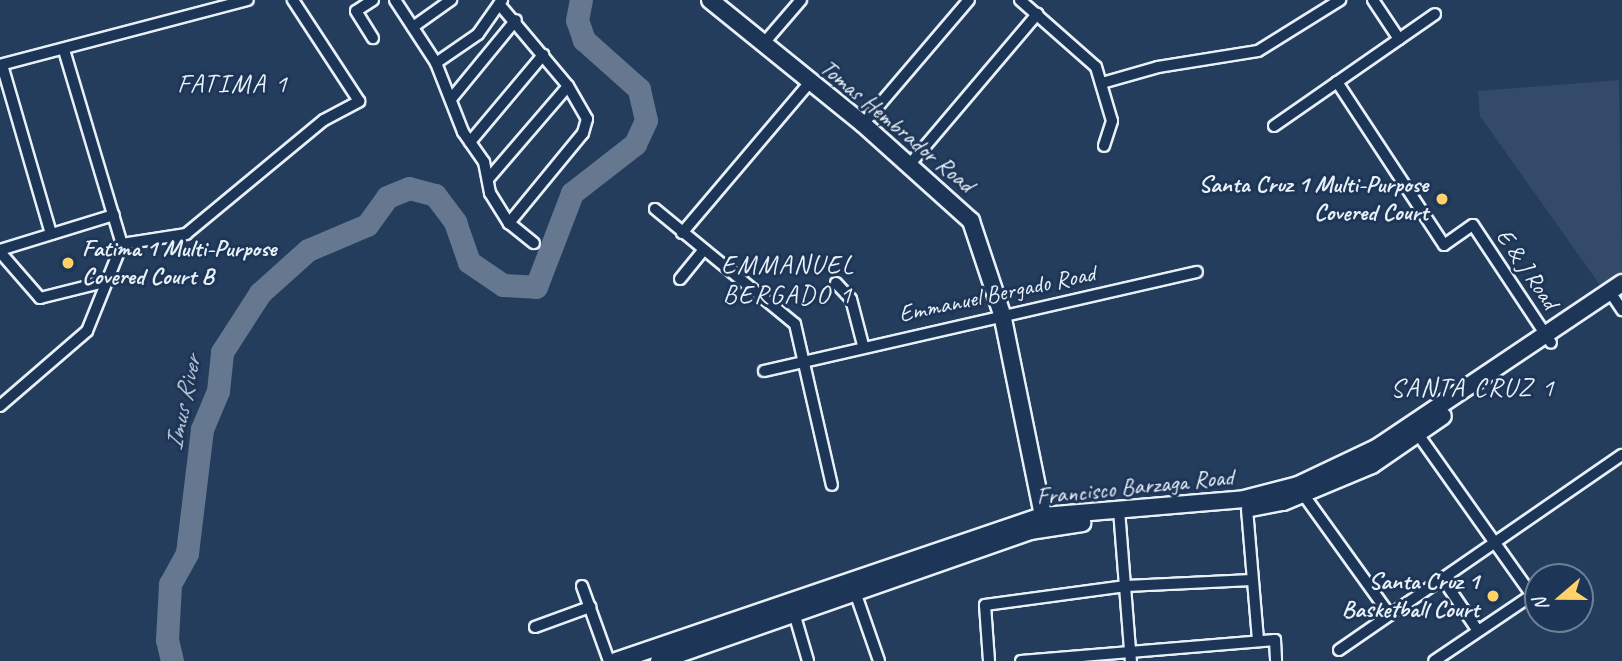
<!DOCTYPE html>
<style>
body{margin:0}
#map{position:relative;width:1622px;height:661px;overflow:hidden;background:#253d5d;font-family:Caveat,sans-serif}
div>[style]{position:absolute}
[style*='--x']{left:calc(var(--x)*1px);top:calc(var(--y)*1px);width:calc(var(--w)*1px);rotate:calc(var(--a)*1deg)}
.built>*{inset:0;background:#334a68}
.river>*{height:23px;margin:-11.5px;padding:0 11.5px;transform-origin:11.5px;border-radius:11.5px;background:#657890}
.roads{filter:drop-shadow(2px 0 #e8f1f8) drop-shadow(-2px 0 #e8f1f8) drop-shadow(0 2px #e8f1f8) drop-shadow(0 -2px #e8f1f8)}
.street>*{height:10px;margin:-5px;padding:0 5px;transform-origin:5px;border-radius:5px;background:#1d3557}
.secondary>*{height:16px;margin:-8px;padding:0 8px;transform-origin:8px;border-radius:8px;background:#1d3557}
.dots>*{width:19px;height:19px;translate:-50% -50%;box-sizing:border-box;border:4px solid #1d3557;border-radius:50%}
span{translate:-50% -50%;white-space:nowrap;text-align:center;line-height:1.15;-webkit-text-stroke:6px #1d3557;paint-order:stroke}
.street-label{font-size:24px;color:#e8f1f8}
.poi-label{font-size:24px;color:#e8f1f8;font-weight:700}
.right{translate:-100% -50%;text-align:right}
.left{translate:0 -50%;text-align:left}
.neighbourhood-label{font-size:26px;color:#e8f1f8;letter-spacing:2px}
.water-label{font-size:26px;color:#b4c1ce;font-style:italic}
.north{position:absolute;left:1524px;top:563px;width:70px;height:70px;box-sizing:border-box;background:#1d3557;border:2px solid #6e8097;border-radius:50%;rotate:250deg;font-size:19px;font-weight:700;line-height:28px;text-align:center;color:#e8f1f8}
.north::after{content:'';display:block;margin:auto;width:24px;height:32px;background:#ffd166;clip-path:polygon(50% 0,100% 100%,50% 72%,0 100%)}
</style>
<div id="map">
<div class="built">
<i style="clip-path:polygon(1619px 80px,1622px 273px,1602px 288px,1480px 116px,1478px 91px)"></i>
</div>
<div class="river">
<i style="--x:172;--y:661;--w:22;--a:-103"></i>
<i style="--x:167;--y:640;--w:56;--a:-86.9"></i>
<i style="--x:170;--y:584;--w:35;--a:-61"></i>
<i style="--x:187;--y:553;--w:125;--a:-83.1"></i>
<i style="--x:202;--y:429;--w:41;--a:-67.2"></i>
<i style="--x:218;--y:391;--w:39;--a:-84"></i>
<i style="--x:222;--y:352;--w:70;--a:-57.2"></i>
<i style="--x:260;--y:293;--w:64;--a:-41.9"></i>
<i style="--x:308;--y:250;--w:64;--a:-23"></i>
<i style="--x:367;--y:225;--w:34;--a:-54"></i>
<i style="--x:387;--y:197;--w:24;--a:-22"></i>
<i style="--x:409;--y:188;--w:27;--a:15"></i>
<i style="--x:435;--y:195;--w:34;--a:53"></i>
<i style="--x:455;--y:222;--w:42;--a:70.7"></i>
<i style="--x:469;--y:262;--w:41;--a:34.1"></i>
<i style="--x:503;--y:285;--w:33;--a:3"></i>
<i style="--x:536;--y:287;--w:101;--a:-69"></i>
<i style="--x:572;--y:193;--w:80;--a:-37.9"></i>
<i style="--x:635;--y:144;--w:26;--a:-65"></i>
<i style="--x:646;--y:120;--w:32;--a:-103"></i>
<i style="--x:639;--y:89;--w:74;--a:-138.3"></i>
<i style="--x:584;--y:40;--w:21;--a:-109"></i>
<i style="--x:577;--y:20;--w:20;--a:-79"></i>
</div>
<div class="roads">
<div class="street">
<i style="--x:373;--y:0;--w:20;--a:147"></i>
<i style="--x:356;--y:11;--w:32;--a:58"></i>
<i style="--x:395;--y:0;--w:75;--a:56.9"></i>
<i style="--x:436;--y:63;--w:74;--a:68.6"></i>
<i style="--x:463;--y:132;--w:37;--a:55"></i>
<i style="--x:484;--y:162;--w:32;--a:79"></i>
<i style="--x:490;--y:193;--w:36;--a:58"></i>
<i style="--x:509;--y:223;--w:32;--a:39"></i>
<i style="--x:1020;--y:0;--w:101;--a:41.4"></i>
<i style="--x:1096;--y:67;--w:56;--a:73.5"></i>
<i style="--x:1112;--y:121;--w:26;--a:108"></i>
<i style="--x:1373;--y:0;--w:47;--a:56.3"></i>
<i style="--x:499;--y:4;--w:107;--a:49.9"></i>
<i style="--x:568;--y:86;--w:38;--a:60"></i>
<i style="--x:587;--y:119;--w:15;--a:106"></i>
<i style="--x:583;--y:133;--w:117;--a:129.4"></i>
<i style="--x:413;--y:27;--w:47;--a:-35.4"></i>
<i style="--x:764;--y:43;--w:57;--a:-49.3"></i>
<i style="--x:64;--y:50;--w:202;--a:73.4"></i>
<i style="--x:436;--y:63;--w:51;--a:-34.6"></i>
<i style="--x:478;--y:34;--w:42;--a:-54.8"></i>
<i style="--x:0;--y:65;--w:256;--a:-14.7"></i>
<i style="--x:2;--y:65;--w:176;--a:73.8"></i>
<i style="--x:1337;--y:82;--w:195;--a:56.7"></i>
<i style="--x:1444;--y:245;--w:35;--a:-35"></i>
<i style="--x:1473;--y:225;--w:141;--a:56.5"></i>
<i style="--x:1102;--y:83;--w:58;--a:-15.9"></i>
<i style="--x:1158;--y:67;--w:101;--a:-9.1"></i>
<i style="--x:1258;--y:51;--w:97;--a:-31.9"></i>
<i style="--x:451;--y:99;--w:102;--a:-50.6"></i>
<i style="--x:863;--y:124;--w:163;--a:-49.5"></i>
<i style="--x:1274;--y:126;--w:196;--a:-34.8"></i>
<i style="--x:470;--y:142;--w:114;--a:-50"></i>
<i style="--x:910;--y:164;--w:197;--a:-49.7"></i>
<i style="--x:489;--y:178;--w:121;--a:-49.3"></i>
<i style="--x:655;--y:209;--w:181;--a:39.4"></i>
<i style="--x:795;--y:324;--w:165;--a:77.1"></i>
<i style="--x:682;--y:233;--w:199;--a:-49.7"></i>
<i style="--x:0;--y:250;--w:119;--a:-17.1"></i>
<i style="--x:0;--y:252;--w:61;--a:49"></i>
<i style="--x:40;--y:298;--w:74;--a:-14"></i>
<i style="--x:680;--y:279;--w:36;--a:-51"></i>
<i style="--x:836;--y:283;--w:22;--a:47"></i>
<i style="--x:851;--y:299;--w:48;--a:75.4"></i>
<i style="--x:1610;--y:292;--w:22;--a:56"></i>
<i style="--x:764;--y:371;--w:444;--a:-12.9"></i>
<i style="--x:0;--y:406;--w:115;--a:-40.8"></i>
<i style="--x:87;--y:331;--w:94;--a:-68.1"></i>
<i style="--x:122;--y:244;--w:65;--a:-8.9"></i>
<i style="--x:186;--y:234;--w:179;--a:-39.6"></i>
<i style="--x:324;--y:120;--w:40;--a:-28"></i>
<i style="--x:359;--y:101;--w:121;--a:-123.2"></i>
<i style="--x:1415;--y:430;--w:202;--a:54.7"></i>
<i style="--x:1532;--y:595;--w:118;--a:146"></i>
<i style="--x:1303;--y:494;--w:149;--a:54.3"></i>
<i style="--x:1247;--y:509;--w:132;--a:85.2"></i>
<i style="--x:1119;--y:510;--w:151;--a:85.5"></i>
<i style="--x:1442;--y:578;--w:64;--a:55.8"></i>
<i style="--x:582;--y:586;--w:80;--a:70.2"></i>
<i style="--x:855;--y:592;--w:73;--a:70.8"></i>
<i style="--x:794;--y:613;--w:50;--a:73.7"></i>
<i style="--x:535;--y:627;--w:59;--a:-20"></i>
<i style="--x:1339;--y:650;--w:344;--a:-34.6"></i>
<i style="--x:989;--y:661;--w:56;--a:-94.1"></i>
<i style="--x:985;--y:605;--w:142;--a:-7.7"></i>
<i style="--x:1126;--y:586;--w:126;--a:-2.7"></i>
<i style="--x:1021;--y:661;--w:255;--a:-4.7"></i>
<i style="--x:1275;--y:640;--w:21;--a:87"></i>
</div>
<div class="secondary">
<i style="--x:710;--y:0;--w:197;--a:39"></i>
<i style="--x:863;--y:124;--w:145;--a:41.9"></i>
<i style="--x:971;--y:221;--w:98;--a:71.6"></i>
<i style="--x:1002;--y:314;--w:215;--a:78.5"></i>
<i style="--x:1251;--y:508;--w:33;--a:-11"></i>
<i style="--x:1283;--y:502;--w:96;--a:-22.6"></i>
<i style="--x:1372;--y:465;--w:86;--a:-34.6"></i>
<i style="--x:616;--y:661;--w:451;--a:-18.8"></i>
<i style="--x:1043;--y:516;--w:202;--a:-4.8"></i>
<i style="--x:1244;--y:499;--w:56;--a:-14.5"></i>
<i style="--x:1298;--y:485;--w:89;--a:-25.4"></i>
<i style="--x:1378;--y:447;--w:294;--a:-33.9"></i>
<i style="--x:659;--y:661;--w:393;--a:-19.3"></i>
<i style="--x:1030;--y:531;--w:53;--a:-8.7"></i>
</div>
</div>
<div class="dots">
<i style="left:1442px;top:199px;background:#ffd166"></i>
<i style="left:68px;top:263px;background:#ffd166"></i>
<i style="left:1493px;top:596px;background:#ffd166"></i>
</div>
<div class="street-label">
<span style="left:897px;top:126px;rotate:40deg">Tomas Hembrador Road</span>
<span style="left:1527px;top:269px;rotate:56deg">E &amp; J Road</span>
<span style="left:997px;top:294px;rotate:-12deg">Emmanuel Bergado Road</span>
<span style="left:1135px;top:487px;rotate:-6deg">Francisco Barzaga Road</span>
</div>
<div class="poi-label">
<span class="right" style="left:1428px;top:199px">Santa Cruz 1 Multi-Purpose<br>Covered Court</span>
<span class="left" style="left:82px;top:263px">Fatima 1 Multi-Purpose<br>Covered Court B</span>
<span class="right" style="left:1479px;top:596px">Santa Cruz 1<br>Basketball Court</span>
</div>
<div class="neighbourhood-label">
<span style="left:233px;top:84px">FATIMA 1</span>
<span style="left:788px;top:280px">EMMANUEL<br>BERGADO 1</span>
<span style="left:1473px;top:388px">SANTA CRUZ 1</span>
</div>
<div class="water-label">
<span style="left:183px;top:403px;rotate:-78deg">Imus River</span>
</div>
<div class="north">N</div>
</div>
